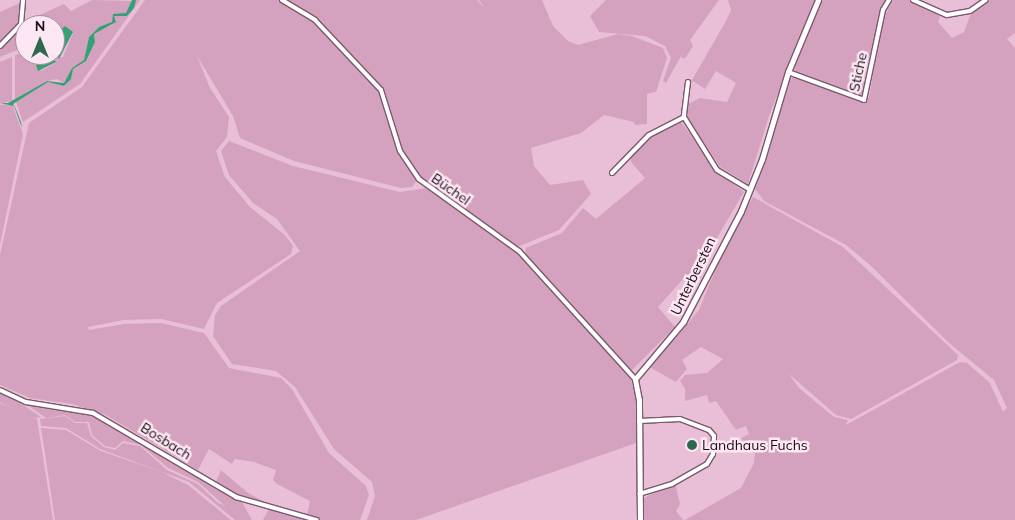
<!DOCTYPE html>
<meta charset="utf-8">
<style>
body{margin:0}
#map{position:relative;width:1015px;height:520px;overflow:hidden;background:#e8bfd6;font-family:Mulish,sans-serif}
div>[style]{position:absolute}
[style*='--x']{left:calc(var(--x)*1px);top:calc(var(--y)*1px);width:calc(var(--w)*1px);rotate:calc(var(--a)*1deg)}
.green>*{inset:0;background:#d4a2bf}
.water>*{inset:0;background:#38a077}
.roads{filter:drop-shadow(1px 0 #7c586d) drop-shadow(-1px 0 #7c586d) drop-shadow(0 1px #7c586d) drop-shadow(0 -1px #7c586d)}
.street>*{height:4px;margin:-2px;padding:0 2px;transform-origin:2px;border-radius:2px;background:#fff}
.secondary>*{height:5px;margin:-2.5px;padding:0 2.5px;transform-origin:2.5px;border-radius:2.5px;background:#fff}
.dots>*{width:14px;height:14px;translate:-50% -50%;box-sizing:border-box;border:2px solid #fce7f2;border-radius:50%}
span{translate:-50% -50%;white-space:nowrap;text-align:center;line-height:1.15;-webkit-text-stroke:5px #fce7f2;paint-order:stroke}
.street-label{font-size:14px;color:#1c0e17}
.poi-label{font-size:14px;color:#1c0e17}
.left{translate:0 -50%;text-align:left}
.north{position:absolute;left:15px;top:15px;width:50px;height:50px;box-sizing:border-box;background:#fce7f2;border:1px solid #a2909a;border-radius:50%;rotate:0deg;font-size:14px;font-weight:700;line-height:20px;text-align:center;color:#1c0e17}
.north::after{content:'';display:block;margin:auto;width:18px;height:22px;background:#2f6850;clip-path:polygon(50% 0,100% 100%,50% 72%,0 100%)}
</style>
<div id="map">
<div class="green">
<i style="clip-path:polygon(92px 0,133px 1px,126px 14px,113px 14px,113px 22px,99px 27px,89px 37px,84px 60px,72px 68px,64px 83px,57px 79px,47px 81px,15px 99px,15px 55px,25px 51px,25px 55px,49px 55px,33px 61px,41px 71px,55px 63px,55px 53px,58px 58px,63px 57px,73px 33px,65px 26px,55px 35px,55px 25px,25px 25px,25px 47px,0 57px,0 49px,22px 25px,44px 13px,64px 4px,71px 11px)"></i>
<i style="clip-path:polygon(136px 0,140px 0,80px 84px,23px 122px,16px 102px,48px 82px,65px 86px,73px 69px,86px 61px,95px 42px,94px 33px,112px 25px,114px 16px,127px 16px)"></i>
<i style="clip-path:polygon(145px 0,280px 0,321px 27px,382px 94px,398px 152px,417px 180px,412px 187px,401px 188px,294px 161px,240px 138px,233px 116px,197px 56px,210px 88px,229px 117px,227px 137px,216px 151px,225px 177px,250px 207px,285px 235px,293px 246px,291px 254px,217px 303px,204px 329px,161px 319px,124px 320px,88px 327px,89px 330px,124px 324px,161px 323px,204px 333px,229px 368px,281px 378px,292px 389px,329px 453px,366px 486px,369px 495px,360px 520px,322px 520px,307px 515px,310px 501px,277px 484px,273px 480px,276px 470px,254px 462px,235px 459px,232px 464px,209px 449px,198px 470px,106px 415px,72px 404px,30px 398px,0 385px,0 255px,29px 123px,82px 87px)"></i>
<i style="clip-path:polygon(286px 0,477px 0,485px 8px,479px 0,542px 0,553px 26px,568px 41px,578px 45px,618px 34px,632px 36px,663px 48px,667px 58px,656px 92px,647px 94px,647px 124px,635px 125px,634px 122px,604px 115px,581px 133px,531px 148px,534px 166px,550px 185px,583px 180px,591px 194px,559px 230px,517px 247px,421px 180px,401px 150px,385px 92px,323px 25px)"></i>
<i style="clip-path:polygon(606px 0,719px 0,690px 40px,693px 46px,686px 57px,683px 59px,681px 56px,666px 83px,663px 81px,671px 58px,665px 46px,645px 36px,599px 32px,590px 16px)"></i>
<i style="clip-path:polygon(728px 0,815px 0,769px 116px,748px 184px,720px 167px,686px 116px,686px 105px,700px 98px,727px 102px,736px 83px,716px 71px,705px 89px,693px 81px,688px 87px,726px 21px,731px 10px)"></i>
<i style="clip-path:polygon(821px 0,886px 0,862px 97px,796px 72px,794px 68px)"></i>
<i style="clip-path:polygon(893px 0,909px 0,940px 16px,938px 22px,952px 38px,964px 32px,971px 13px,990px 0,1015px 0,1015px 33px,1007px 39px,1015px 48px,1015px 520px,685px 520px,741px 488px,754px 463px,755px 452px,741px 438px,749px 434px,746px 426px,736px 430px,716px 401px,709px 403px,707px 395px,685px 401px,685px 389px,680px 381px,685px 375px,707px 373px,723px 359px,701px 347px,682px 360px,687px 369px,676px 382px,646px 365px,676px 338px,699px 310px,725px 246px,753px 197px,843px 247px,958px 355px,957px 360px,851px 419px,836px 415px,789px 374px,799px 388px,834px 417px,848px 420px,846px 425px,960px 362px,967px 363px,990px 383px,1003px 412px,1007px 408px,994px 380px,949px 343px,869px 264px,846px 245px,764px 201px,755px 189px,788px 81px,794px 77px,865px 102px,869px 96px,883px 19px)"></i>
<i style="clip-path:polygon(22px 2px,18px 24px,0 42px,0 12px)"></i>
<i style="clip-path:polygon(12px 57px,12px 101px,0 103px,0 62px)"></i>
<i style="clip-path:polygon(12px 104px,23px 134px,0 245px,0 105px)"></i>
<i style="clip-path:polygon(680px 120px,716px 171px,744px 192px,711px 248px,695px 289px,684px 278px,658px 307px,675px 327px,630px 372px,525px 255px,526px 248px,562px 233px,583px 208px,596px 219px,645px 178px,631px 162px,631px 154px,658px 131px)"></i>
<i style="clip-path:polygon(229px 141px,293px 166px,400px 192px,427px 188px,517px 252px,631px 379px,636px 399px,638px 520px,636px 443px,416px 520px,367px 520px,375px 496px,372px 482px,334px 449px,295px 387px,276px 371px,232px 364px,213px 336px,215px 315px,221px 306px,300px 251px,277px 219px,253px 203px,229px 175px,221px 151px)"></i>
<i style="clip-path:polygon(0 393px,20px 403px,41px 417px,32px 419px,0 402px)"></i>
<i style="clip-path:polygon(0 403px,37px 419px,53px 520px,0 520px)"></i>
<i style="clip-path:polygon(26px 404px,72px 410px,103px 420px,241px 500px,252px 520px,235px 520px,189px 482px,100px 449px,66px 428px,41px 426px,40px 419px,65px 416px,75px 423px,87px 423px,91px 436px,104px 447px,115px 450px,123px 443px,140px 446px,167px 470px,198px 484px,217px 502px,225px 506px,198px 482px,168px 468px,141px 445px,123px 441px,115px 448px,105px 446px,92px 435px,89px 422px,75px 422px,65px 415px,46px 418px)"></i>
<i style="clip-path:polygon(41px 428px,66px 430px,101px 451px,162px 472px,188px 485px,231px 520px,55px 520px)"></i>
<i style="clip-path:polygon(221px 470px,248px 493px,267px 503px,238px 495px,216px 482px)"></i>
<i style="clip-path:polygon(675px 483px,680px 504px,676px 511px,683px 520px,642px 520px,644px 498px)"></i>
<i style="clip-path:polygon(270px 507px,300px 517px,310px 520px,263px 520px)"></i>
</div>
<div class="water">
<i style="clip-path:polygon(132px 0,136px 0,134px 8px,127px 16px,114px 16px,116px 22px,94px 34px,95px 42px,86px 61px,73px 69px,71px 79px,64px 86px,48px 82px,13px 104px,15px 107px,21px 122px,22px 128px,24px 129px,22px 128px,14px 106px,0 103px,8px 103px,47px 81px,64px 83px,72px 68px,84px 60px,89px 37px,99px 27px,112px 22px,113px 14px,126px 13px)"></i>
<i style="clip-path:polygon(65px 26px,73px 32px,59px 59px,55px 53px,55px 35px)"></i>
<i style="clip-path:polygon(49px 55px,56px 62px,38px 71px,34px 59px)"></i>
</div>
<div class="roads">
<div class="street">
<i style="--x:282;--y:0;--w:39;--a:31"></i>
<i style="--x:315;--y:20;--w:96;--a:46.7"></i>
<i style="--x:381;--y:90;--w:64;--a:72.7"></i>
<i style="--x:400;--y:151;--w:34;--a:56"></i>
<i style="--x:419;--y:179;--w:123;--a:35.8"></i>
<i style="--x:519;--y:251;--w:173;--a:47.8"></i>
<i style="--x:913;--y:0;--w:37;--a:24"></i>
<i style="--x:947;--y:15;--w:23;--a:-10"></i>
<i style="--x:970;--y:11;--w:19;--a:-35"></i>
<i style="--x:0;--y:46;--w:30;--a:-46"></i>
<i style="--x:21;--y:24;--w:24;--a:-85"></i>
<i style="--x:788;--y:72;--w:81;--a:20.2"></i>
<i style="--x:864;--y:100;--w:92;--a:-78.1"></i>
<i style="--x:883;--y:10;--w:12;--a:-59"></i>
<i style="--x:688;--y:82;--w:35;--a:97"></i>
<i style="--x:684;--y:117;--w:62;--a:58.1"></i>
<i style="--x:717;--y:170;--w:39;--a:31"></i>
<i style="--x:612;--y:173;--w:53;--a:-45.8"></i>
<i style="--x:649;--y:135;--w:39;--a:-27"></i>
<i style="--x:0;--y:390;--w:29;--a:25"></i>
<i style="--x:26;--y:402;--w:68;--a:9.3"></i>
<i style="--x:93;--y:413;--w:166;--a:30.4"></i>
<i style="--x:236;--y:497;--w:84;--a:15.9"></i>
<i style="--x:639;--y:421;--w:41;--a:-2.8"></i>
<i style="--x:680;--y:419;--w:31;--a:21"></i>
<i style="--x:709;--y:430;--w:8;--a:50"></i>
<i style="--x:714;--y:436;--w:18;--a:93"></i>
<i style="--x:713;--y:454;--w:12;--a:121"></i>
<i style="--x:707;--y:464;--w:40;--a:150.3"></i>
<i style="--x:672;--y:484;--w:34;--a:163"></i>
</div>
<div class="secondary">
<i style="--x:640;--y:520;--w:120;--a:-90.5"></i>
<i style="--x:639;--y:400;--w:21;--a:-101"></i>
<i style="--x:635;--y:379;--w:75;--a:-49.9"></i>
<i style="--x:683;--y:322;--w:125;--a:-62.4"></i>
<i style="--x:741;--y:211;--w:56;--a:-68"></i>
<i style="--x:762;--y:159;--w:91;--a:-73.4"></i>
<i style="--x:788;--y:72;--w:78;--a:-67.4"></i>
</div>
</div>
<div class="dots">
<i style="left:692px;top:445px;background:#2f6850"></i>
</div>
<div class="street-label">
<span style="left:858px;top:72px;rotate:-78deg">Stiche</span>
<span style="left:451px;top:189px;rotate:35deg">Büchel</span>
<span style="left:693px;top:276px;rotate:-64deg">Unterbersten</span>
<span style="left:166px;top:441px;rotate:32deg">Bosbach</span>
</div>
<div class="poi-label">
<span class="left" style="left:702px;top:445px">Landhaus Fuchs</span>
</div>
<div class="north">N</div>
</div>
